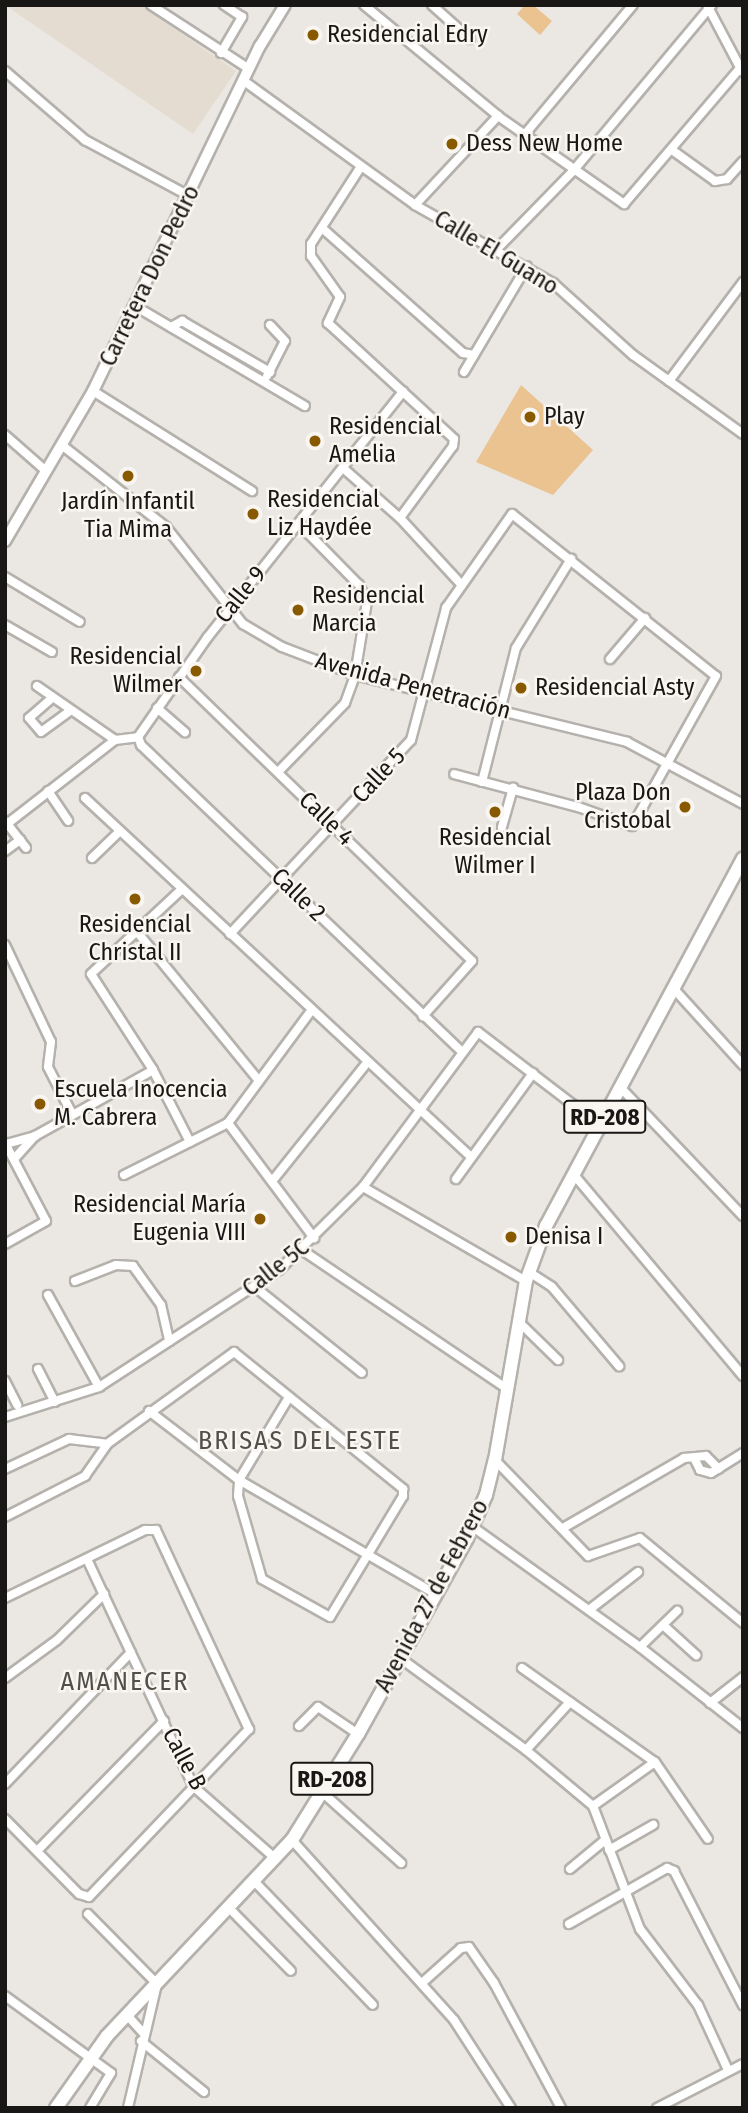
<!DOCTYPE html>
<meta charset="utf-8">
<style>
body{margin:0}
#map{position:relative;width:748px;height:2113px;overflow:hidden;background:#ebe7e2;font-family:"Fira Sans Condensed",sans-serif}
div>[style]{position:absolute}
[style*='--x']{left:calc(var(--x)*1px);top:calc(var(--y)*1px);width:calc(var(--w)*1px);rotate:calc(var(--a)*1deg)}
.built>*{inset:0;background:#e5dcd1}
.green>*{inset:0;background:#ebc391}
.roads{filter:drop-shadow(2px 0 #b5b1ac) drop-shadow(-2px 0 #b5b1ac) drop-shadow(0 2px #b5b1ac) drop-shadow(0 -2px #b5b1ac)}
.minor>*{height:8px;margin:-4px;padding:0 4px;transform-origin:4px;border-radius:4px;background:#fff}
.tertiary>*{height:10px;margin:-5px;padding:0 5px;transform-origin:5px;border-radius:5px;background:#fff}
.primary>*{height:12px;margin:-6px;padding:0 6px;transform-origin:6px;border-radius:6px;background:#fff}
.dots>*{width:19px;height:19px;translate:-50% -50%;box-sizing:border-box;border:4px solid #f9f5f0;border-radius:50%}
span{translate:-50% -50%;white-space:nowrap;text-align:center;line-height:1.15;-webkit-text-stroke:5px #f9f5f0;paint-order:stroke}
.shield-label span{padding:2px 5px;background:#f9f5f0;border:2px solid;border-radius:5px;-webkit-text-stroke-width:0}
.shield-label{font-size:23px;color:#191716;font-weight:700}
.poi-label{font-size:24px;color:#191716}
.left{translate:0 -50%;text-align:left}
.right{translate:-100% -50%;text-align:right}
.street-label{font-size:24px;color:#191716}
.neighbourhood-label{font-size:26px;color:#524f4b;letter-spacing:2px}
.frame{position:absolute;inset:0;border:7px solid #191716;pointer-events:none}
</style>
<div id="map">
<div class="built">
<i style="clip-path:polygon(5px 5px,140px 5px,236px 71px,193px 134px)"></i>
</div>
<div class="green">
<i style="clip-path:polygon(525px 5px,533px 5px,552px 21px,540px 35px,517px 14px)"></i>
<i style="clip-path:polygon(521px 385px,593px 450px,553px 495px,476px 462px)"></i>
</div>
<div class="roads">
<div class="minor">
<i style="--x:151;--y:5;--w:117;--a:33.1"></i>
<i style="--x:364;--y:5;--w:174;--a:39.6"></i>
<i style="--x:498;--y:116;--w:154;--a:34.9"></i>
<i style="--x:624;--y:204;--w:179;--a:-49.5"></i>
<i style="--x:432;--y:5;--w:51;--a:41.8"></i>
<i style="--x:707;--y:5;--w:75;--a:62.1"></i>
<i style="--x:221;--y:53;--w:42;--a:-59.7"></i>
<i style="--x:242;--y:17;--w:22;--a:-146"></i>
<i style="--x:5;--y:71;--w:106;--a:40.8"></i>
<i style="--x:85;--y:140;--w:118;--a:28.3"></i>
<i style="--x:244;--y:81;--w:211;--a:35.9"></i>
<i style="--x:415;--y:205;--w:159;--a:29.5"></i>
<i style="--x:553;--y:283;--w:108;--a:42"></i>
<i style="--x:633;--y:355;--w:135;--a:35.7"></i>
<i style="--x:525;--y:134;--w:168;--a:-50.1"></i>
<i style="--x:672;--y:150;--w:53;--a:35.8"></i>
<i style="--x:715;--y:181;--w:12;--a:-9"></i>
<i style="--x:727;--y:179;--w:24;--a:-48"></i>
<i style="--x:360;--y:168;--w:90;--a:122.8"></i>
<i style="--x:311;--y:244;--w:12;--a:90"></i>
<i style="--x:311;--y:256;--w:50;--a:54.7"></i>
<i style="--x:340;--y:297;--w:29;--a:115"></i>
<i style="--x:328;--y:323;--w:171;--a:42.6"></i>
<i style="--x:454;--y:439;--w:7;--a:98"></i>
<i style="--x:453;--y:446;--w:89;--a:126.4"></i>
<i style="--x:415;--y:205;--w:122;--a:-47"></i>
<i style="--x:322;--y:228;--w:188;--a:41.6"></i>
<i style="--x:463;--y:353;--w:11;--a:10"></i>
<i style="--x:496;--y:250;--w:110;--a:-45.7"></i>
<i style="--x:573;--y:171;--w:217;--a:-50.1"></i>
<i style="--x:135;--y:306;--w:197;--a:30.5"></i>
<i style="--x:171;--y:327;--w:13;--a:-29"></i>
<i style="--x:182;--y:321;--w:102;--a:30.1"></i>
<i style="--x:464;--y:372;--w:123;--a:-59.3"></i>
<i style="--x:267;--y:376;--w:39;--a:-63"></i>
<i style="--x:285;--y:341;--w:22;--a:-133"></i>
<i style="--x:669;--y:381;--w:124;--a:-53.2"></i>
<i style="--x:93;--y:391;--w:188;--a:32.2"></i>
<i style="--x:5;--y:435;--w:55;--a:41.3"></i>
<i style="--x:63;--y:446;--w:131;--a:38.2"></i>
<i style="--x:166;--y:527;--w:124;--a:51.6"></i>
<i style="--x:243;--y:624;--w:45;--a:30.5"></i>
<i style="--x:282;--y:647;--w:78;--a:21"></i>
<i style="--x:355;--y:675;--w:280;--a:13.8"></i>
<i style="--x:627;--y:742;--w:132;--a:28.1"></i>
<i style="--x:343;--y:468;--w:76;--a:41.3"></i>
<i style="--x:400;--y:518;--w:88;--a:47.3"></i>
<i style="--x:5;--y:577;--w:87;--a:31"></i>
<i style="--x:5;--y:625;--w:54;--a:29.9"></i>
<i style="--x:610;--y:659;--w:54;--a:-49.5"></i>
<i style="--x:179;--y:677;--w:408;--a:44.1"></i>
<i style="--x:472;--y:961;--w:74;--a:131.7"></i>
<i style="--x:37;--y:686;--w:95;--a:34.7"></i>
<i style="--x:52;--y:698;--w:30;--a:139"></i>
<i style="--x:29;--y:718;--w:18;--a:49"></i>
<i style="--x:41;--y:732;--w:37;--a:-36"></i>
<i style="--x:157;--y:708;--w:37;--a:41"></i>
<i style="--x:138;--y:737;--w:9;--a:69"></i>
<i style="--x:141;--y:745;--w:443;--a:43.7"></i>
<i style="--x:138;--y:737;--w:121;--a:-55.1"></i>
<i style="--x:207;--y:638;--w:315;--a:-51.5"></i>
<i style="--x:278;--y:772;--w:96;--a:-45.8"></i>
<i style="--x:345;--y:703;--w:30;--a:-70"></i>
<i style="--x:355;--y:675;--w:74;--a:-80.7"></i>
<i style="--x:367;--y:602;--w:19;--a:-115"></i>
<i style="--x:359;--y:585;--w:84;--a:-134.5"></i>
<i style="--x:482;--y:782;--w:138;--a:-75.8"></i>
<i style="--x:516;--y:648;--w:105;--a:-58.3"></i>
<i style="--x:48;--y:791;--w:36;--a:56"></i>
<i style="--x:85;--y:798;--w:527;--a:42.92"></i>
<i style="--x:5;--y:821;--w:34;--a:52"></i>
<i style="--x:7;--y:824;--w:137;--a:-37.9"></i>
<i style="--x:115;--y:740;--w:23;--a:-7"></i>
<i style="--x:502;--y:827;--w:41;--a:-74.2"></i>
<i style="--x:5;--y:851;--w:19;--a:-36"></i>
<i style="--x:92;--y:858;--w:37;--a:-44"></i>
<i style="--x:181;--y:890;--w:123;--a:137"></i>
<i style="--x:91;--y:974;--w:114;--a:57.1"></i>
<i style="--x:153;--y:1070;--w:81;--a:62.8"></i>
<i style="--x:138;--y:933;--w:191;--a:50.7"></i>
<i style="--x:230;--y:934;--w:265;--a:-47"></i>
<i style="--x:411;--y:740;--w:137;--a:-75.1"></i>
<i style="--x:446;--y:608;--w:115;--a:-54.9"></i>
<i style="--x:512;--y:514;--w:260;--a:38.5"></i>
<i style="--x:716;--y:676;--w:172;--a:119.2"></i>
<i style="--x:632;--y:826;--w:57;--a:-160.6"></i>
<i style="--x:578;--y:807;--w:128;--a:-165.1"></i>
<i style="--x:5;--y:945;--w:107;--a:64.6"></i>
<i style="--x:51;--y:1042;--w:25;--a:97"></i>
<i style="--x:48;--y:1067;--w:53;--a:62.9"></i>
<i style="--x:674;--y:989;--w:103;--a:47.8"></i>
<i style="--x:620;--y:1087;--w:178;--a:46.4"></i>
<i style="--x:228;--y:1123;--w:144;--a:53.2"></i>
<i style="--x:5;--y:1143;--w:88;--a:62.3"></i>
<i style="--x:46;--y:1221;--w:47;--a:150.7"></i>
<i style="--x:6;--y:1144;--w:30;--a:-15"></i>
<i style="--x:35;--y:1136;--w:135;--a:-29.2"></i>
<i style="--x:14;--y:1159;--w:31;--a:-48"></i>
<i style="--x:124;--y:1175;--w:116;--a:-26.6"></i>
<i style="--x:228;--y:1123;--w:138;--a:-53.5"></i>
<i style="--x:575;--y:1176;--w:261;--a:50"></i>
<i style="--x:456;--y:1179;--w:131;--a:-54"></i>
<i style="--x:273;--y:1180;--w:149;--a:-51.3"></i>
<i style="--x:363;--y:1187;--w:188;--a:30"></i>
<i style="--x:302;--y:1250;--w:248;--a:34.1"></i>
<i style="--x:529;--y:1272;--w:27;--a:33"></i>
<i style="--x:552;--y:1287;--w:104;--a:49.7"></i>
<i style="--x:75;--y:1281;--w:44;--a:-21.3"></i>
<i style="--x:116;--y:1265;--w:17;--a:3"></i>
<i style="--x:133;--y:1266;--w:48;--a:54.3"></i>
<i style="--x:161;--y:1305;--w:37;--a:77"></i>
<i style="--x:255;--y:1287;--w:137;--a:38.8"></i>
<i style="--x:48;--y:1295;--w:105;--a:61"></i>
<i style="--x:518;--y:1321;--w:56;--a:44.3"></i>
<i style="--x:38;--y:1369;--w:37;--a:63"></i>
<i style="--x:5;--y:1381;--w:27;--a:63"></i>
<i style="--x:149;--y:1411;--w:113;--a:37.5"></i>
<i style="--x:239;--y:1480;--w:228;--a:30.1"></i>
<i style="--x:5;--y:1417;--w:99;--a:-17.7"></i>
<i style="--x:99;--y:1387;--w:216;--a:-33.1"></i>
<i style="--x:280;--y:1269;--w:117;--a:-44.7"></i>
<i style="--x:363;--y:1187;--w:193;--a:-53.4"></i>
<i style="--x:478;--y:1032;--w:155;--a:37.4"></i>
<i style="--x:694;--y:1458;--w:13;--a:63"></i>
<i style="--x:700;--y:1470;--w:11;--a:15"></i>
<i style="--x:711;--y:1473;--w:38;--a:-32"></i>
<i style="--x:495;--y:1460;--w:134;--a:45.9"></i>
<i style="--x:588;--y:1556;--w:55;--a:-19.1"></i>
<i style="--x:640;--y:1538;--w:134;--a:39.5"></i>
<i style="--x:5;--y:1469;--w:71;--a:-25.1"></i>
<i style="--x:69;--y:1439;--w:38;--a:7"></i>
<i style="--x:5;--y:1517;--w:90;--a:-27.1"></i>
<i style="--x:85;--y:1476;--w:39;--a:-55"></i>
<i style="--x:107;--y:1444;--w:157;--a:-35.9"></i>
<i style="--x:234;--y:1352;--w:218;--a:39"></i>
<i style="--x:403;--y:1489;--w:7;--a:90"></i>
<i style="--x:403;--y:1496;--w:141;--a:121.1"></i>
<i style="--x:330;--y:1617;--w:78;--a:-150.8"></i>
<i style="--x:262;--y:1579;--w:86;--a:-106.1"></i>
<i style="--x:238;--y:1496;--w:16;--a:-86"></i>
<i style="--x:239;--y:1480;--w:97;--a:-58.9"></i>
<i style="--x:473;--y:1527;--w:206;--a:35.7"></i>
<i style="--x:640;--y:1647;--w:131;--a:38.2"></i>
<i style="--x:563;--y:1528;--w:140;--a:-30"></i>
<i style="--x:684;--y:1458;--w:22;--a:-5"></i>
<i style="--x:706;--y:1456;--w:18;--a:45"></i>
<i style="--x:87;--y:1559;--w:252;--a:64.9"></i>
<i style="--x:194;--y:1787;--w:109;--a:41.3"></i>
<i style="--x:5;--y:1598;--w:156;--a:-25.9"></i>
<i style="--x:145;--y:1530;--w:11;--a:0"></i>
<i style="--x:156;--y:1530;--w:220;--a:65"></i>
<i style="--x:249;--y:1729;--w:232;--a:133.6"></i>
<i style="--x:89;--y:1897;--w:10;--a:-163"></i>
<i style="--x:79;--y:1894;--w:105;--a:-134.6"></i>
<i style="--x:589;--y:1610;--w:62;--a:-37.8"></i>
<i style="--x:663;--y:1625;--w:45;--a:42.3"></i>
<i style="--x:640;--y:1647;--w:52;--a:-44.2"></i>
<i style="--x:400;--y:1658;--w:156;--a:36.1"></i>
<i style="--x:526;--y:1750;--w:87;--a:39.9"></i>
<i style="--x:593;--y:1806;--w:132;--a:69.1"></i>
<i style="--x:640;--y:1929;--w:96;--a:52.7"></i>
<i style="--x:698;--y:2005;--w:72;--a:65.2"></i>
<i style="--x:522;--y:1668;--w:163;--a:35.3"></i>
<i style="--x:655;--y:1762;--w:93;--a:55.5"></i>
<i style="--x:5;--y:1678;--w:64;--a:-36.2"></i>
<i style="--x:57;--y:1640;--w:66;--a:-44.4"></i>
<i style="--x:710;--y:1703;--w:42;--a:-38.2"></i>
<i style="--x:299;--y:1726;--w:27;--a:-45"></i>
<i style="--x:318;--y:1707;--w:48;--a:34"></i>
<i style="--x:526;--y:1750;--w:65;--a:-47.5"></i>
<i style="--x:5;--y:1784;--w:182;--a:-46.3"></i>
<i style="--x:323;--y:1793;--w:105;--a:41.9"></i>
<i style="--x:593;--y:1806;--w:76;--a:-35.4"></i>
<i style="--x:292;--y:1840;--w:242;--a:48"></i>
<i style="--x:454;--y:2020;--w:105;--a:57.1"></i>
<i style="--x:609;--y:1850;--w:51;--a:-29.6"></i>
<i style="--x:37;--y:1851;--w:182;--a:-45.7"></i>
<i style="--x:570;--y:1869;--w:45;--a:-39.6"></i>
<i style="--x:255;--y:1882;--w:170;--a:46.2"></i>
<i style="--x:229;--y:1908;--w:88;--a:45.5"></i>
<i style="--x:88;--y:1914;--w:98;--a:45.4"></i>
<i style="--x:157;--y:1984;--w:127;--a:103.2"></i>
<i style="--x:569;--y:1924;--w:113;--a:-29.7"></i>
<i style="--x:667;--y:1868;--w:8;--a:23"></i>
<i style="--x:674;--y:1871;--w:151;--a:62.8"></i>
<i style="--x:422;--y:1983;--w:52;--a:-41.9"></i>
<i style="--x:461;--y:1948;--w:8;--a:-7"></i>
<i style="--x:469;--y:1947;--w:44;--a:55.2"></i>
<i style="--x:494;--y:1983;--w:142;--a:61.8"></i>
<i style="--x:5;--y:1996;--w:131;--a:36"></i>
<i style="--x:111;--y:2073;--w:41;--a:121"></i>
<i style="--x:127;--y:2015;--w:24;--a:48"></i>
<i style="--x:141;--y:2041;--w:81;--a:39"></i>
<i style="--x:657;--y:2108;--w:97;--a:-27.1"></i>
</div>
<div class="tertiary">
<i style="--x:5;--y:541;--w:174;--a:-59.6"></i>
<i style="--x:93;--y:391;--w:383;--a:-64.2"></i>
<i style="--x:260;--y:46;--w:48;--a:-58.6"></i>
</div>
<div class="primary">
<i style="--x:56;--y:2108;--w:88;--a:-54.7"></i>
<i style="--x:107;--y:2036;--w:270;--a:-46.7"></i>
<i style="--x:292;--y:1840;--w:125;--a:-58.1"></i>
<i style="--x:358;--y:1734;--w:224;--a:-60.9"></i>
<i style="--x:467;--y:1538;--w:47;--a:-66.2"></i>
<i style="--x:486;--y:1495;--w:36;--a:-76"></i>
<i style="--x:495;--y:1460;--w:182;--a:-80.2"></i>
<i style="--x:526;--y:1281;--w:59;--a:-70"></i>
<i style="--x:546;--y:1226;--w:417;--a:-61.8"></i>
</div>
</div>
<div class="dots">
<i style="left:313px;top:35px;background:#895900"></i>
<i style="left:452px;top:144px;background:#895900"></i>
<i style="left:530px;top:417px;background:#895900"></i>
<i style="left:315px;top:441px;background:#895900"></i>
<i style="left:128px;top:476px;background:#895900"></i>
<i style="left:253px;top:514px;background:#895900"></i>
<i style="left:298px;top:610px;background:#895900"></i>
<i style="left:196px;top:671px;background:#895900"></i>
<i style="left:521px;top:688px;background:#895900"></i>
<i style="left:685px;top:807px;background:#895900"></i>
<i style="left:495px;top:812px;background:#895900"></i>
<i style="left:135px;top:899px;background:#895900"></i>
<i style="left:40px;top:1104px;background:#895900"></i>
<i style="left:260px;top:1219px;background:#895900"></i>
<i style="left:511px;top:1237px;background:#895900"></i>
</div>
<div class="shield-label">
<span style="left:605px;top:1117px">RD-208</span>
<span style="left:332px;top:1779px">RD-208</span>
</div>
<div class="poi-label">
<span class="left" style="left:327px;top:35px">Residencial Edry</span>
<span class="left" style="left:466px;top:144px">Dess New Home</span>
<span class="left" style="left:544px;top:417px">Play</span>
<span class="left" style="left:329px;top:441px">Residencial<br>Amelia</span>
<span class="left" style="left:267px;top:514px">Residencial<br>Liz Haydée</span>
<span style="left:128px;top:516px">Jardín Infantil<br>Tia Mima</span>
<span class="left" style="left:312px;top:610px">Residencial<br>Marcia</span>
<span class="right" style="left:182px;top:671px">Residencial<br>Wilmer</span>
<span class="left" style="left:535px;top:688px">Residencial Asty</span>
<span class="right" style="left:671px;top:807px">Plaza Don<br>Cristobal</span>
<span style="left:495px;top:852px">Residencial<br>Wilmer I</span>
<span style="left:135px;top:939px">Residencial<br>Christal II</span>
<span class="left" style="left:54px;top:1104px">Escuela Inocencia<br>M. Cabrera</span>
<span class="right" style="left:246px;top:1219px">Residencial María<br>Eugenia VIII</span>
<span class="left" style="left:525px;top:1237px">Denisa I</span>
</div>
<div class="street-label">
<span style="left:496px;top:253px;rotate:31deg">Calle El Guano</span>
<span style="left:150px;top:276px;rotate:-64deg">Carretera Don Pedro</span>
<span style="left:241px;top:595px;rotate:-51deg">Calle 9</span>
<span style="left:413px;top:686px;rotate:15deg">Avenida Penetración</span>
<span style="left:379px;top:776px;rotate:-47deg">Calle 5</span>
<span style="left:326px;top:819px;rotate:44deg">Calle 4</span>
<span style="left:298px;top:895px;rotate:44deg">Calle 2</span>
<span style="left:276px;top:1268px;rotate:-38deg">Calle 5C</span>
<span style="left:432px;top:1596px;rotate:-62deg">Avenida 27 de Febrero</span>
<span style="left:184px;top:1759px;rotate:62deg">Calle B</span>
</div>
<div class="neighbourhood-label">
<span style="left:300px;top:1441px">BRISAS DEL ESTE</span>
<span style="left:125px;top:1682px">AMANECER</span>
</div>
<div class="frame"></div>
</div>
